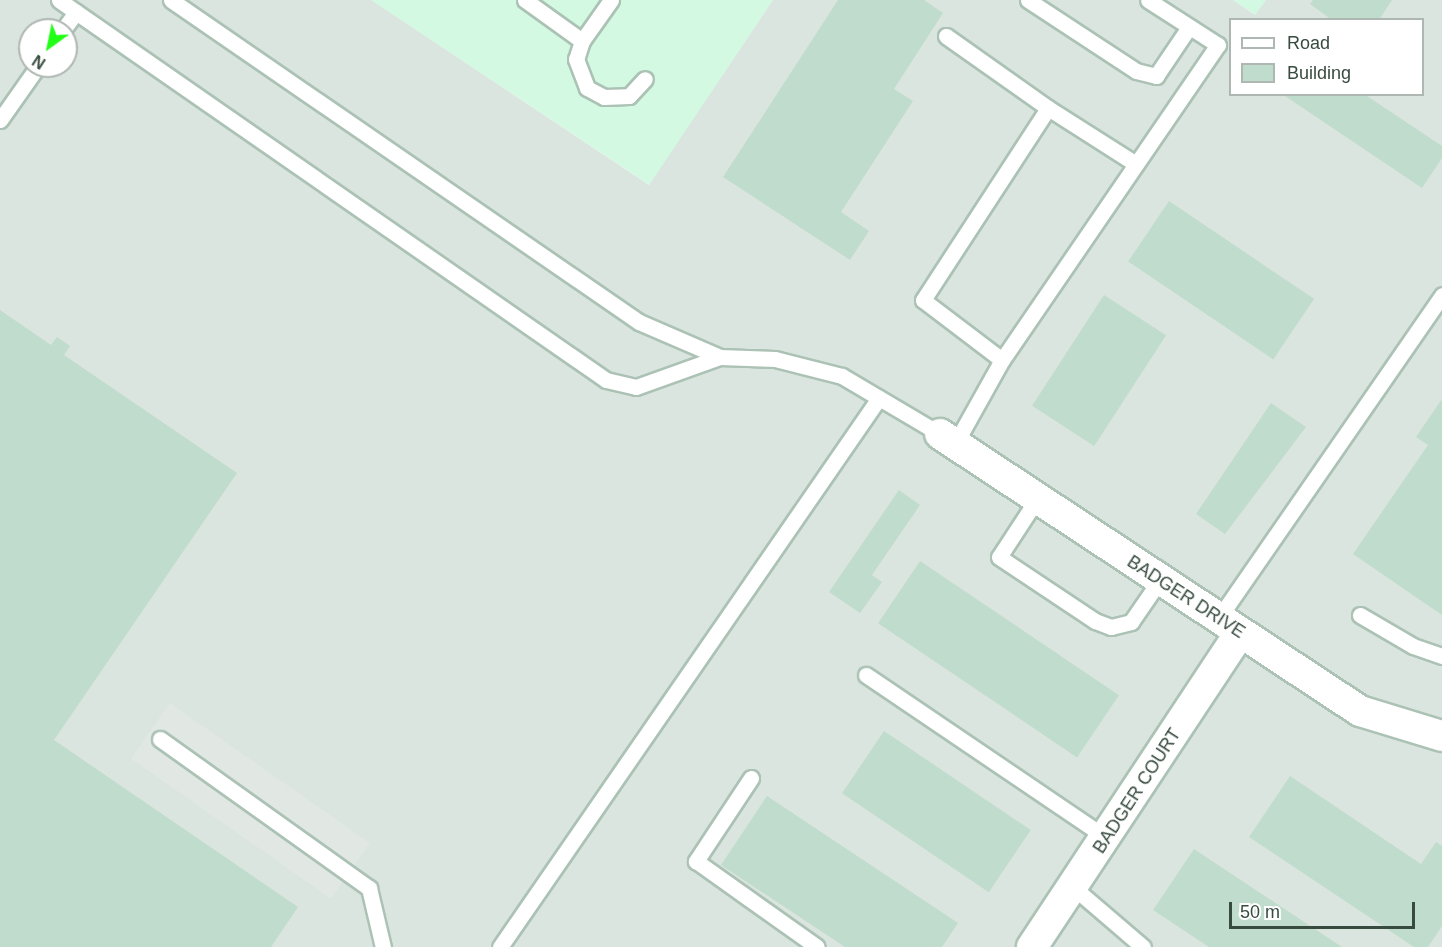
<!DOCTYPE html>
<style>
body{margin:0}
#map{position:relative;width:1442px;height:947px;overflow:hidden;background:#e9f6f0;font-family:Helvetica,sans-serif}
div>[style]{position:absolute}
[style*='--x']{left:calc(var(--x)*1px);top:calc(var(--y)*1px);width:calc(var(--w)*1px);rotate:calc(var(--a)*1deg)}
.commercial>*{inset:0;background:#d3f9e2}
.industrial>*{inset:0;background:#dbe5df}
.parking>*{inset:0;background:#e1e7e3;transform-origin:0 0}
.building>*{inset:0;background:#c0dccc;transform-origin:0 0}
.roads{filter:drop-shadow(2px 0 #abc2b5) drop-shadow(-2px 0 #abc2b5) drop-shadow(0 2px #abc2b5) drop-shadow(0 -2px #abc2b5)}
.service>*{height:15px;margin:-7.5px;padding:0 7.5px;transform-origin:7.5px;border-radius:7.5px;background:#fff}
.minor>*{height:30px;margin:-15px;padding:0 15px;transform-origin:15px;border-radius:15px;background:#fff}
span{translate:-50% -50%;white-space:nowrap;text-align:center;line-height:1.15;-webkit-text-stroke:6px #fff;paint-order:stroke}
.street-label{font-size:18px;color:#374b3f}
.legend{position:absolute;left:1229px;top:18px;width:195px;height:78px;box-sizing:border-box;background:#fff;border:2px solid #afb7b2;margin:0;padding:8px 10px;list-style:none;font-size:18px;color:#374b3f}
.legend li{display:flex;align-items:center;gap:12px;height:30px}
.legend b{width:30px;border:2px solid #afb7b2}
.north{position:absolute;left:18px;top:18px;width:60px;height:60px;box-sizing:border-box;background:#fff;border:2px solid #afb7b2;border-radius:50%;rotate:213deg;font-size:16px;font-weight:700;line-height:24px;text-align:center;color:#374b3f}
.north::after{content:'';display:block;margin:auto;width:21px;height:27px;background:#21ff17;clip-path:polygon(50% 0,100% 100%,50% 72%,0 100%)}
.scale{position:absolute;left:1229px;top:902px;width:186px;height:27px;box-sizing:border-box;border:3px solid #374b3f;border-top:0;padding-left:8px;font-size:18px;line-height:21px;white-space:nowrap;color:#374b3f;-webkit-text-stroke:4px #fff;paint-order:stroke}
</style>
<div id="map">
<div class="commercial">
<i style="clip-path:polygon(371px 0,773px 0,650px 185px)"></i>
<i style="clip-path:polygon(1233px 0,1266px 0,1256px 15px)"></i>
</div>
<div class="industrial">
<i style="clip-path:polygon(evenodd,0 0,371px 0,649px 185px,773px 0,1233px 0,1255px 15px,1266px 0,1442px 0,1442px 947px,0 947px,0 0,1230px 20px,1422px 20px,1422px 94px,1230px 94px,1230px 20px,0 0,30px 30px,66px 30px,66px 66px,30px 66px,30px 30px)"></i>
</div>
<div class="parking">
<i style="left:170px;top:703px;width:244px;height:68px;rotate:35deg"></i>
</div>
<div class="building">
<i style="clip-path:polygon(838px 0,924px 0,943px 13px,894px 89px,913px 101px,841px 212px,869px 231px,850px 260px,723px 177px)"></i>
<i style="clip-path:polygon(1313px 0,1392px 0,1379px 20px,1332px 20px,1310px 4px)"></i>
<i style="clip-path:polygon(1282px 94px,1364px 94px,1442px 146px,1442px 158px,1422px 188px)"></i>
<i style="left:1169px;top:201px;width:175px;height:73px;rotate:34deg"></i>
<i style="left:1104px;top:295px;width:74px;height:132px;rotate:33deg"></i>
<i style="clip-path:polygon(0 310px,51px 345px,57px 337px,70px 346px,64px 355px,237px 473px,54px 740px,298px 907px,271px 947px,0 947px)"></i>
<i style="clip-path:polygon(1442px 399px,1442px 615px,1353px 554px,1428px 445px,1416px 437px)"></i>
<i style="clip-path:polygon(1271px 403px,1306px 427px,1225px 534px,1196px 514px)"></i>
<i style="clip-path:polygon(899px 490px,920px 505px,872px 575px,882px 582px,860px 613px,829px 592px)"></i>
<i style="left:920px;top:561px;width:240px;height:75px;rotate:34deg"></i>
<i style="left:884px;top:731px;width:177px;height:75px;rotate:34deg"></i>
<i style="clip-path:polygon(1290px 776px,1421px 864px,1436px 842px,1442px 846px,1442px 926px,1428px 947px,1414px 947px,1249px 837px)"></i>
<i style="clip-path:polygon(767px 796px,958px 923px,942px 947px,845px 947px,721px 865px)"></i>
<i style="clip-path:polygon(1194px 849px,1342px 947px,1209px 947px,1153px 910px)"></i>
</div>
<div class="roads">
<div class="service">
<i style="--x:59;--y:0;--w:21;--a:35"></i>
<i style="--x:76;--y:12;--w:22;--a:126"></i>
<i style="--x:171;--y:0;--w:568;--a:34.53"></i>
<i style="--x:639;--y:322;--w:88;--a:23.4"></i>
<i style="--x:720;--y:357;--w:55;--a:2.1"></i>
<i style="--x:775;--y:359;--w:69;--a:14.2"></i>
<i style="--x:842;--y:376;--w:114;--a:30.6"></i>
<i style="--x:525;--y:0;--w:70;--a:35.7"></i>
<i style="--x:582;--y:41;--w:50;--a:-54.7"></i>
<i style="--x:1028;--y:0;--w:129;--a:33.3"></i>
<i style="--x:1136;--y:71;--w:21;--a:14"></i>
<i style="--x:1156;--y:76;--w:59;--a:-56"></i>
<i style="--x:76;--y:12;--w:645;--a:34.77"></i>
<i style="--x:606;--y:380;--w:31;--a:13"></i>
<i style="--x:636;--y:387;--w:89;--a:-19.7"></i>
<i style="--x:946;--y:36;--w:125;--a:35.2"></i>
<i style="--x:582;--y:41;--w:19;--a:108"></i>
<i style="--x:576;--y:59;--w:31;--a:69"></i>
<i style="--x:587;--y:88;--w:19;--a:28"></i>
<i style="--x:604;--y:97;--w:25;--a:-2"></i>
<i style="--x:629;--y:96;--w:23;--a:-47"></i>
<i style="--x:0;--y:120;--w:66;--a:-54.9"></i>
<i style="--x:1002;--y:360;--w:99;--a:-142.8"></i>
<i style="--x:923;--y:300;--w:229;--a:-56.9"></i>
<i style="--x:1048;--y:108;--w:104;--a:32.5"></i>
<i style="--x:955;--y:444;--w:96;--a:-60.8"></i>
<i style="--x:1002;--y:360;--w:382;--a:-55.6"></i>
<i style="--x:1218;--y:45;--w:83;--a:-147.3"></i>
<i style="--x:1037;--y:499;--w:69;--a:123.2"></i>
<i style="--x:999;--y:557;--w:115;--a:33.7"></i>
<i style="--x:1095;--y:621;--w:17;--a:21"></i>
<i style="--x:1111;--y:627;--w:21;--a:-14"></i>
<i style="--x:1131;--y:622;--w:51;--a:-55.4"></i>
<i style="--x:1360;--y:615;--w:61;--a:30.3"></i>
<i style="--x:1413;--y:646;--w:31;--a:19"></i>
<i style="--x:1218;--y:619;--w:394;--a:-55.3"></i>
<i style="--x:866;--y:675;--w:291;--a:34.1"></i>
<i style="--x:160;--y:739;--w:257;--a:35.5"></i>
<i style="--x:369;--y:888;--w:61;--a:76.7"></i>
<i style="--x:751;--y:778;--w:100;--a:123.5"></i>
<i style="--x:696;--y:861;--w:148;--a:35.4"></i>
<i style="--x:1073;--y:887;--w:92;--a:40.6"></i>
<i style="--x:500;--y:947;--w:667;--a:-55.38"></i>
</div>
<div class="minor">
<i style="--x:940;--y:434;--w:503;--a:33.41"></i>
<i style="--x:1360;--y:711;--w:86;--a:17"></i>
<i style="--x:1032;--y:947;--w:377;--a:-56.5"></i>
</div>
</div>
<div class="street-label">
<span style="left:1186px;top:597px;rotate:33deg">BADGER DRIVE</span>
<span style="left:1137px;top:791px;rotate:-57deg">BADGER COURT</span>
</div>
<ul class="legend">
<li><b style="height:8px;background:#fff"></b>Road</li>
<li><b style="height:16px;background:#c0dccc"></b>Building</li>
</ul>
<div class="north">N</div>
<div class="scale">50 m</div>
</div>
